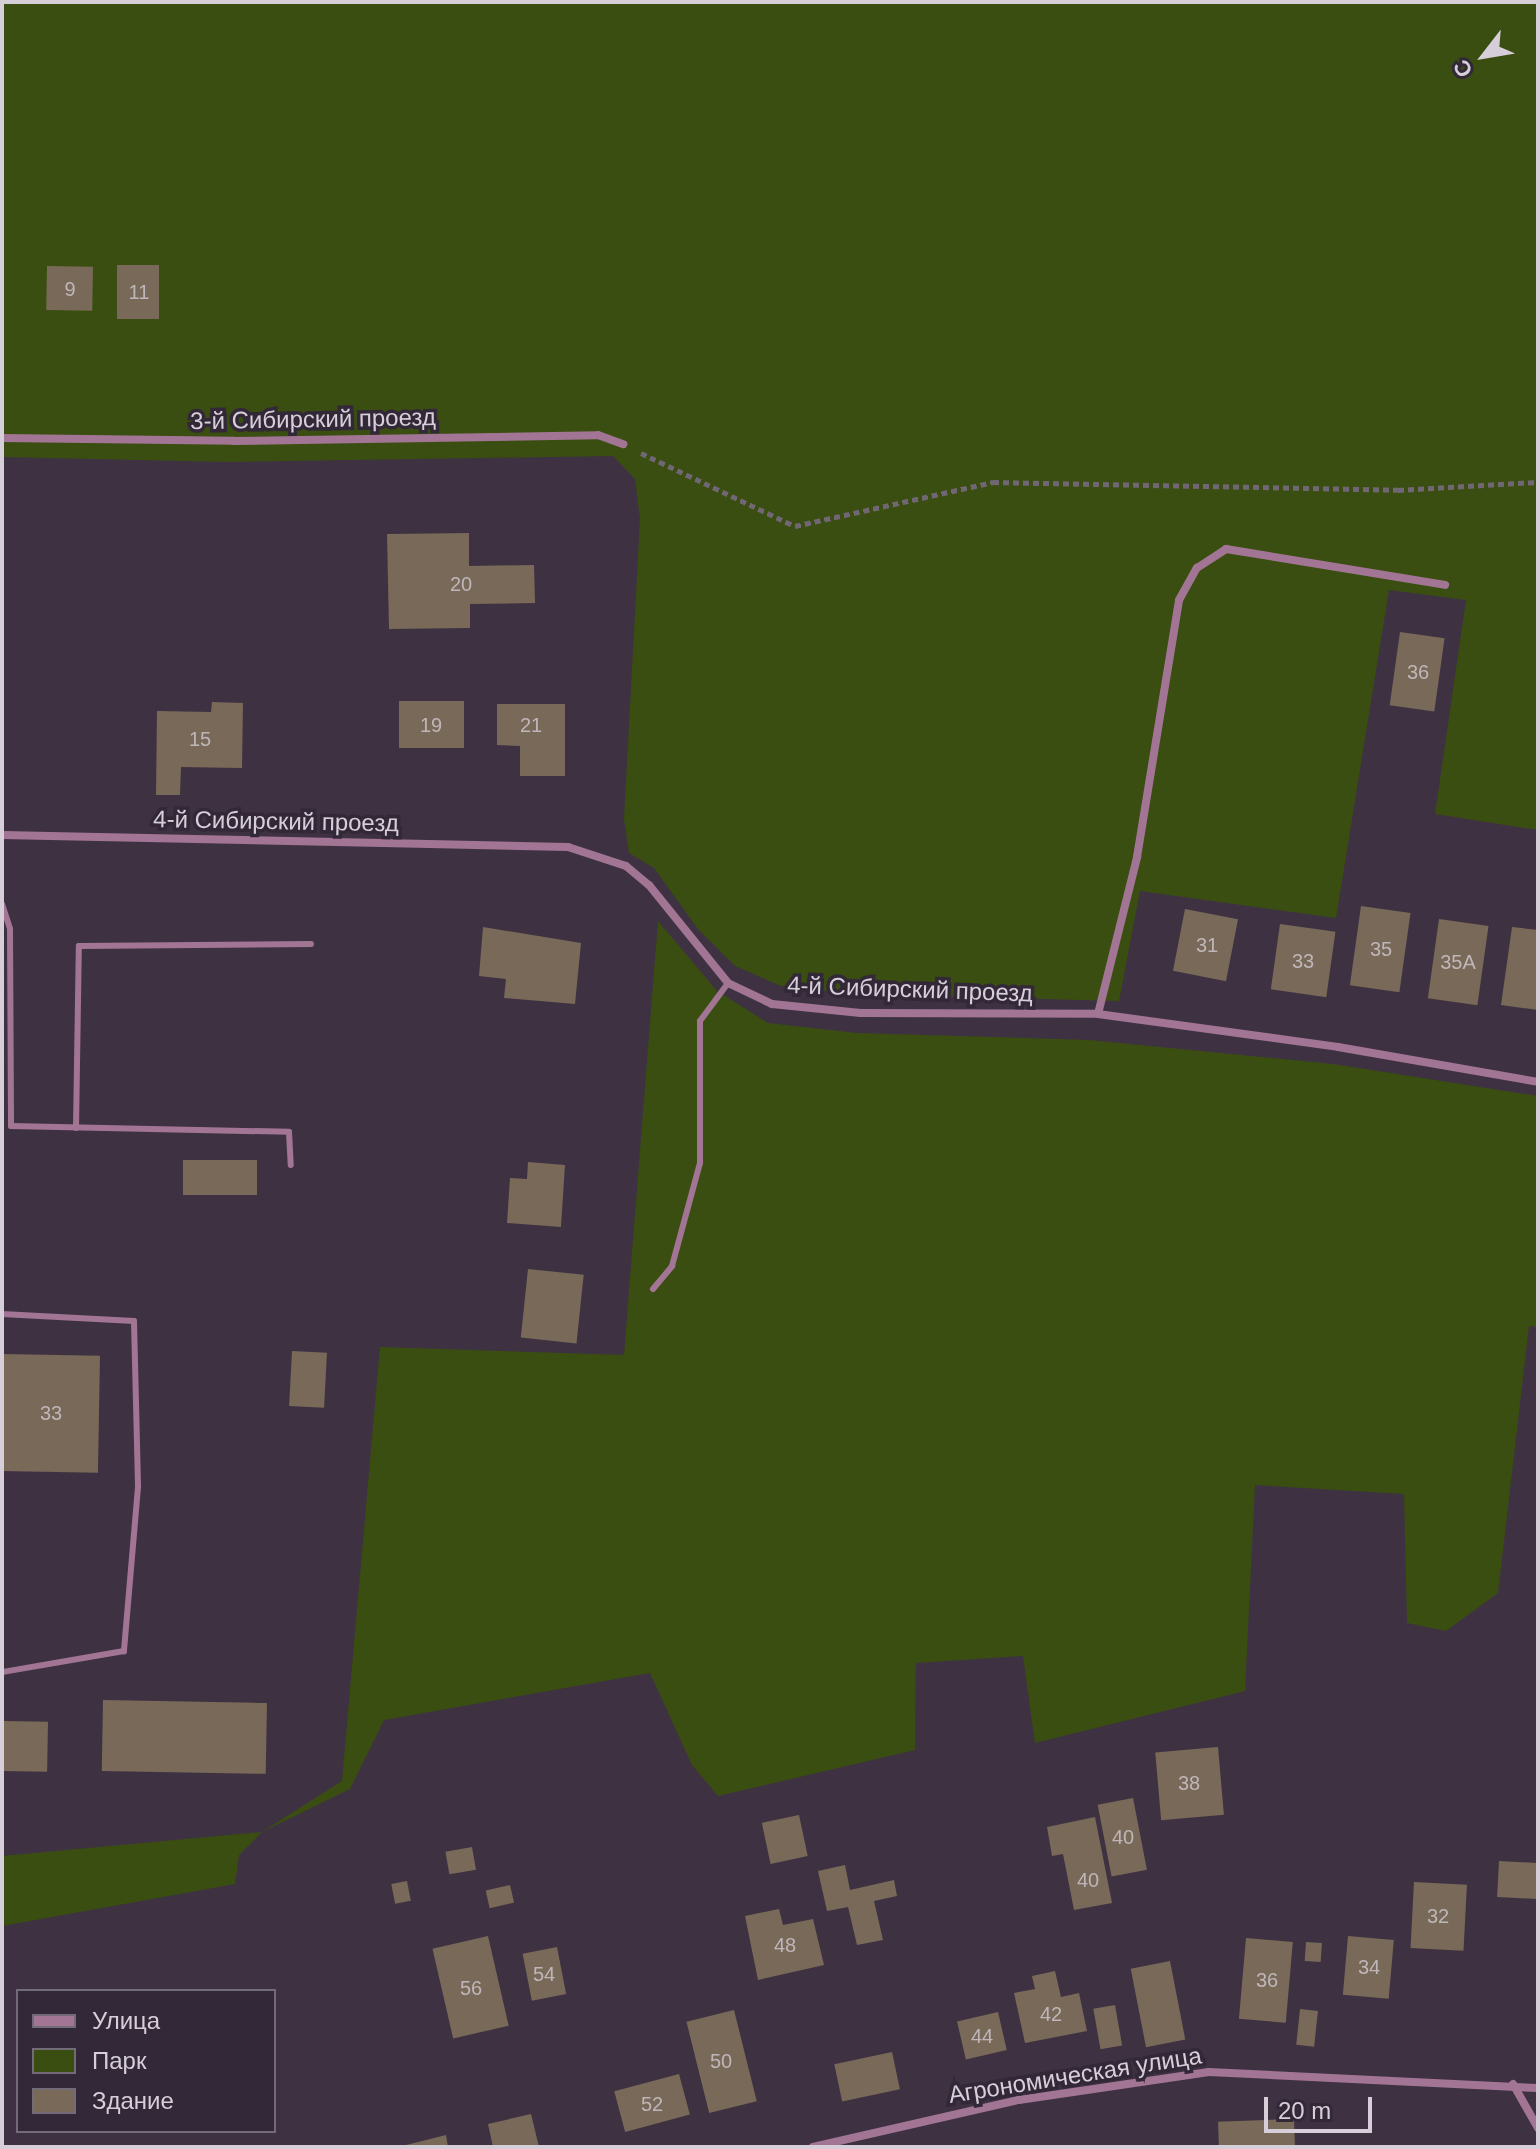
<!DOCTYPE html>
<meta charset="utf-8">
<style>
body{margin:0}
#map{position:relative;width:1540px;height:2149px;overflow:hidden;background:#3e3242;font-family:Helvetica,sans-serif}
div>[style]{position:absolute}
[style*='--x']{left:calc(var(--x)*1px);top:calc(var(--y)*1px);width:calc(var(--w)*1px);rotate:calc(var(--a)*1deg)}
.green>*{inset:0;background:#3a4e11}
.building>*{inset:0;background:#796958;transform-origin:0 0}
.path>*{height:5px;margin-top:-2.5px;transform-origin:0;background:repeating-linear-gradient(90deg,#716674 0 6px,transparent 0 10px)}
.lane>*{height:6px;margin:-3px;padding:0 3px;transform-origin:3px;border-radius:3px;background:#a37595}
.street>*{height:8px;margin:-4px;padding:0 4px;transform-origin:4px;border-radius:4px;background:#a37595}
span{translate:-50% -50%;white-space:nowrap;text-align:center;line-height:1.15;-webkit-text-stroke:7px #332838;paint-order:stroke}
.number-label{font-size:20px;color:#bfb6b9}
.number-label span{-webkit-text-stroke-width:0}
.street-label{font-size:24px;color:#d6cfd9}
.frame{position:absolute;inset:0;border:4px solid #d6cfd9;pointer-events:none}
.legend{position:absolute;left:16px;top:1989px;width:260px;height:144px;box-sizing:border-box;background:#332838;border:2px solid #746b78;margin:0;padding:10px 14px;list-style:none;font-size:24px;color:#d6cfd9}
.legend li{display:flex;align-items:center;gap:16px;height:40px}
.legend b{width:40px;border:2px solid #746b78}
.north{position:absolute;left:1444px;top:16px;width:80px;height:80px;-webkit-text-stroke:6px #332838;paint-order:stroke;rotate:239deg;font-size:22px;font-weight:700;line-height:32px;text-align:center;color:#d6cfd9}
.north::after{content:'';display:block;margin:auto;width:28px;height:36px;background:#d6cfd9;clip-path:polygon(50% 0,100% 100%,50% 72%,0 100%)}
.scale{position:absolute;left:1264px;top:2097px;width:108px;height:36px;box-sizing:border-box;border:4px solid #d6cfd9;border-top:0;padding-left:10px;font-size:24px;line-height:28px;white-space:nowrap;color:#d6cfd9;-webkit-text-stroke:6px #332838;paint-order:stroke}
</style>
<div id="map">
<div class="green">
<i style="clip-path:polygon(2px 2px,1538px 2px,1538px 830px,1435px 814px,1466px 600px,1389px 590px,1336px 918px,1140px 891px,1119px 1001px,860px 994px,781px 986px,735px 966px,698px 929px,654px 868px,629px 853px,624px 819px,640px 519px,635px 479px,613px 456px,230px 462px,2px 457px)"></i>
<i style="clip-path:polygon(658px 921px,717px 991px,768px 1023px,857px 1033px,1089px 1040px,1333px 1064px,1538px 1096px,1538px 1327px,1529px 1326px,1498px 1593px,1446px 1631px,1407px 1623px,1404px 1494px,1255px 1485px,1245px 1691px,1035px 1743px,1023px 1656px,916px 1663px,915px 1750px,718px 1796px,692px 1765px,650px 1673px,384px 1720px,350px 1789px,262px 1832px,239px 1855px,235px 1884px,2px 1926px,2px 1856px,262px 1832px,342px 1781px,380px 1347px,624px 1355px)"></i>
</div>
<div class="building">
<i style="left:117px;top:265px;width:42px;height:54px"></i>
<i style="left:47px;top:266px;width:46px;height:44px;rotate:1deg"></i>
<i style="clip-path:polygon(469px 533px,469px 566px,534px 565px,535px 603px,470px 604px,470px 628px,389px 629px,387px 534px)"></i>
<i style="left:1400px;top:632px;width:45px;height:74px;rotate:8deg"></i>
<i style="left:399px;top:701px;width:65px;height:47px"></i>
<i style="clip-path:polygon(212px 702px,243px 703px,242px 768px,181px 767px,180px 795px,156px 795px,157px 711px,211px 712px)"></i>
<i style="clip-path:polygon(497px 704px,565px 704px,565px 776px,520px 776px,520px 746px,497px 745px)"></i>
<i style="left:1361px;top:906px;width:50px;height:80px;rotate:8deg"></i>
<i style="left:1185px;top:909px;width:54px;height:63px;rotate:11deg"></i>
<i style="left:1439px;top:919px;width:50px;height:80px;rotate:8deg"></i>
<i style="left:1280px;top:924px;width:56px;height:66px;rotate:8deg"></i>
<i style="clip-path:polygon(483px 927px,581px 943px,575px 1004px,504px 998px,506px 979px,479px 976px)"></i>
<i style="clip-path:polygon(1512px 927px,1538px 930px,1538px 1010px,1501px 1005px)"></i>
<i style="left:183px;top:1160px;width:74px;height:35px"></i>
<i style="clip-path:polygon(528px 1162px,565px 1165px,561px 1227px,507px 1223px,510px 1178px,527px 1179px)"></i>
<i style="left:528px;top:1269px;width:56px;height:69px;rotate:6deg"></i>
<i style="left:292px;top:1351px;width:35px;height:55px;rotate:3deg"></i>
<i style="left:2px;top:1354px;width:98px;height:117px;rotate:1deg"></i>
<i style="left:103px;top:1700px;width:164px;height:71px;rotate:1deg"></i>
<i style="left:3px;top:1721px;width:45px;height:50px;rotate:1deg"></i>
<i style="left:1218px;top:1747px;width:68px;height:63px;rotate:85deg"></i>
<i style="left:1133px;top:1798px;width:73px;height:36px;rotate:79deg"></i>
<i style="left:799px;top:1815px;width:42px;height:38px;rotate:78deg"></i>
<i style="clip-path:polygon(1095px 1817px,1112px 1903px,1074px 1910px,1063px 1854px,1052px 1856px,1047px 1827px)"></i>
<i style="left:472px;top:1847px;width:23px;height:27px;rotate:80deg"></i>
<i style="left:1499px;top:1861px;width:39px;height:36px;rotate:3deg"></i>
<i style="clip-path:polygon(845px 1865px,850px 1890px,894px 1880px,897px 1896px,874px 1901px,883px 1940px,857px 1945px,848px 1907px,827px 1911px,818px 1871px)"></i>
<i style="left:407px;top:1881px;width:20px;height:16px;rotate:79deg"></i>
<i style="left:1414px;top:1882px;width:53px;height:66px;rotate:3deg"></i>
<i style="left:510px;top:1885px;width:18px;height:25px;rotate:77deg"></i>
<i style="clip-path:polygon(779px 1909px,783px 1925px,813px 1919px,824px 1965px,758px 1980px,745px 1916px)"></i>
<i style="left:488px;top:1936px;width:92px;height:57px;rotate:77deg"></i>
<i style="left:1348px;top:1936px;width:46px;height:59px;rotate:5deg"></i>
<i style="left:1246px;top:1938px;width:47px;height:81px;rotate:5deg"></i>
<i style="left:1306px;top:1942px;width:16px;height:19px;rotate:4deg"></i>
<i style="left:557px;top:1947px;width:48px;height:35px;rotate:79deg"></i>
<i style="left:1170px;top:1961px;width:80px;height:40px;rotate:79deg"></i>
<i style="clip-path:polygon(1055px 1971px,1061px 1997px,1079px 1993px,1087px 2031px,1025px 2043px,1014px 1993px,1035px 1989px,1032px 1976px)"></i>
<i style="left:1115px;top:2005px;width:41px;height:22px;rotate:80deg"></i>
<i style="left:1300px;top:2009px;width:18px;height:36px;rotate:6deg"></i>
<i style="left:734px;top:2010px;width:94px;height:49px;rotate:76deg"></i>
<i style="left:998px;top:2012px;width:39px;height:42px;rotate:77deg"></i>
<i style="left:892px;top:2052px;width:38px;height:59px;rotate:78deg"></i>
<i style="left:679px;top:2074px;width:42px;height:67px;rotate:75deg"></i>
<i style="clip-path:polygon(531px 2114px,539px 2147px,493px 2147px,488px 2124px)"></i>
<i style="left:1294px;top:2119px;width:28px;height:76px;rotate:88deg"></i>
<i style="clip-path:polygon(446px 2135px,448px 2147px,402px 2147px,402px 2146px)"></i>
</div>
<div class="path">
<i style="--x:641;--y:453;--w:170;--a:25.4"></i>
<i style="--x:795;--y:526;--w:203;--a:-12.5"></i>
<i style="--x:993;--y:482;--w:405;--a:1.1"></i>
<i style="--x:1398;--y:490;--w:140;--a:-3.3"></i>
</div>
<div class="lane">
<i style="--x:2;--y:904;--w:26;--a:72"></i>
<i style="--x:10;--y:929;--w:197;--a:89.7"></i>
<i style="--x:11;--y:1126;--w:278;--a:1.2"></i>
<i style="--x:289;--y:1132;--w:33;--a:87"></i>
<i style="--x:76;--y:1128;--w:182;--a:-89.1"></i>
<i style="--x:79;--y:946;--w:232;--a:-0.5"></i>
<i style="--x:653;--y:1289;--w:30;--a:-50"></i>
<i style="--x:672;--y:1266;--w:107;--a:-74.8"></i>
<i style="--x:700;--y:1163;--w:142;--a:-90"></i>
<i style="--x:700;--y:1021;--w:47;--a:-53.6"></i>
<i style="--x:2;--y:1314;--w:132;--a:3"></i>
<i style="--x:134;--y:1321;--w:166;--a:88.6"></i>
<i style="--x:138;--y:1487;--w:165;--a:94.9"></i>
<i style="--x:124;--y:1651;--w:124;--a:170.2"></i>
</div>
<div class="street">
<i style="--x:2;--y:438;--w:232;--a:0.7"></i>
<i style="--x:234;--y:441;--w:364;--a:-0.9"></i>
<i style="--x:598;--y:435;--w:27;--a:20"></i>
<i style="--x:2;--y:835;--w:566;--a:1.21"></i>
<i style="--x:568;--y:847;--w:61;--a:18.1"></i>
<i style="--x:626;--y:866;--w:30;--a:40"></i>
<i style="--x:649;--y:885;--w:126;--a:51.1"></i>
<i style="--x:728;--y:983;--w:49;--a:25.5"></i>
<i style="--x:772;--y:1004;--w:89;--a:5.8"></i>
<i style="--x:861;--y:1013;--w:237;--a:0.2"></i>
<i style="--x:1098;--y:1014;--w:242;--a:7.8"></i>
<i style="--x:1338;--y:1047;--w:203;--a:9.9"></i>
<i style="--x:1098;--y:1014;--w:162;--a:-76"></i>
<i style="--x:1137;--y:857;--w:260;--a:-80.7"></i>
<i style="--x:1179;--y:600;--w:37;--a:-61"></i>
<i style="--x:1197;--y:568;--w:35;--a:-33"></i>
<i style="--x:1226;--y:549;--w:222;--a:9.3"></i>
<i style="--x:1513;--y:2084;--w:51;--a:60.4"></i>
<i style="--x:813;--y:2147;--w:211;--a:-12.9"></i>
<i style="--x:1019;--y:2100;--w:192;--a:-8.4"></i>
<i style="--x:1209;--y:2072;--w:329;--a:2.8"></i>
</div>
<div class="number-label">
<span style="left:70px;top:289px">9</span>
<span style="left:139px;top:292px">11</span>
<span style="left:461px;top:584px">20</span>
<span style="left:1418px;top:672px">36</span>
<span style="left:431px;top:725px">19</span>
<span style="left:531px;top:725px">21</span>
<span style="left:200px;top:739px">15</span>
<span style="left:1207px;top:945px">31</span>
<span style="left:1381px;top:949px">35</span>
<span style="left:1303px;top:961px">33</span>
<span style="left:1458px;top:962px">35А</span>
<span style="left:51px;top:1413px">33</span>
<span style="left:1189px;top:1783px">38</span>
<span style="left:1123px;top:1837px">40</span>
<span style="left:1088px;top:1880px">40</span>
<span style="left:1438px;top:1916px">32</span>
<span style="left:785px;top:1945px">48</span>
<span style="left:1369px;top:1967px">34</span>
<span style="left:544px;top:1974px">54</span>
<span style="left:1267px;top:1980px">36</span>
<span style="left:471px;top:1988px">56</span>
<span style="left:1051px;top:2014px">42</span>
<span style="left:982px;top:2036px">44</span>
<span style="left:721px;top:2061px">50</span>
<span style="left:652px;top:2104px">52</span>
</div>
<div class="street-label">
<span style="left:313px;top:419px;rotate:-1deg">3-й Сибирский проезд</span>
<span style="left:276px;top:821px;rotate:1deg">4-й Сибирский проезд</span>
<span style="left:910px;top:989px;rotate:2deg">4-й Сибирский проезд</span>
<span style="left:1075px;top:2075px;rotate:-9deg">Агрономическая улица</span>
</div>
<div class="frame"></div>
<ul class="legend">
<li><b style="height:10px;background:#a37595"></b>Улица</li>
<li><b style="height:22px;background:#3a4e11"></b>Парк</li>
<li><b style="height:22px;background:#796958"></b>Здание</li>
</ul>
<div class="north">С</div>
<div class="scale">20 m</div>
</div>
